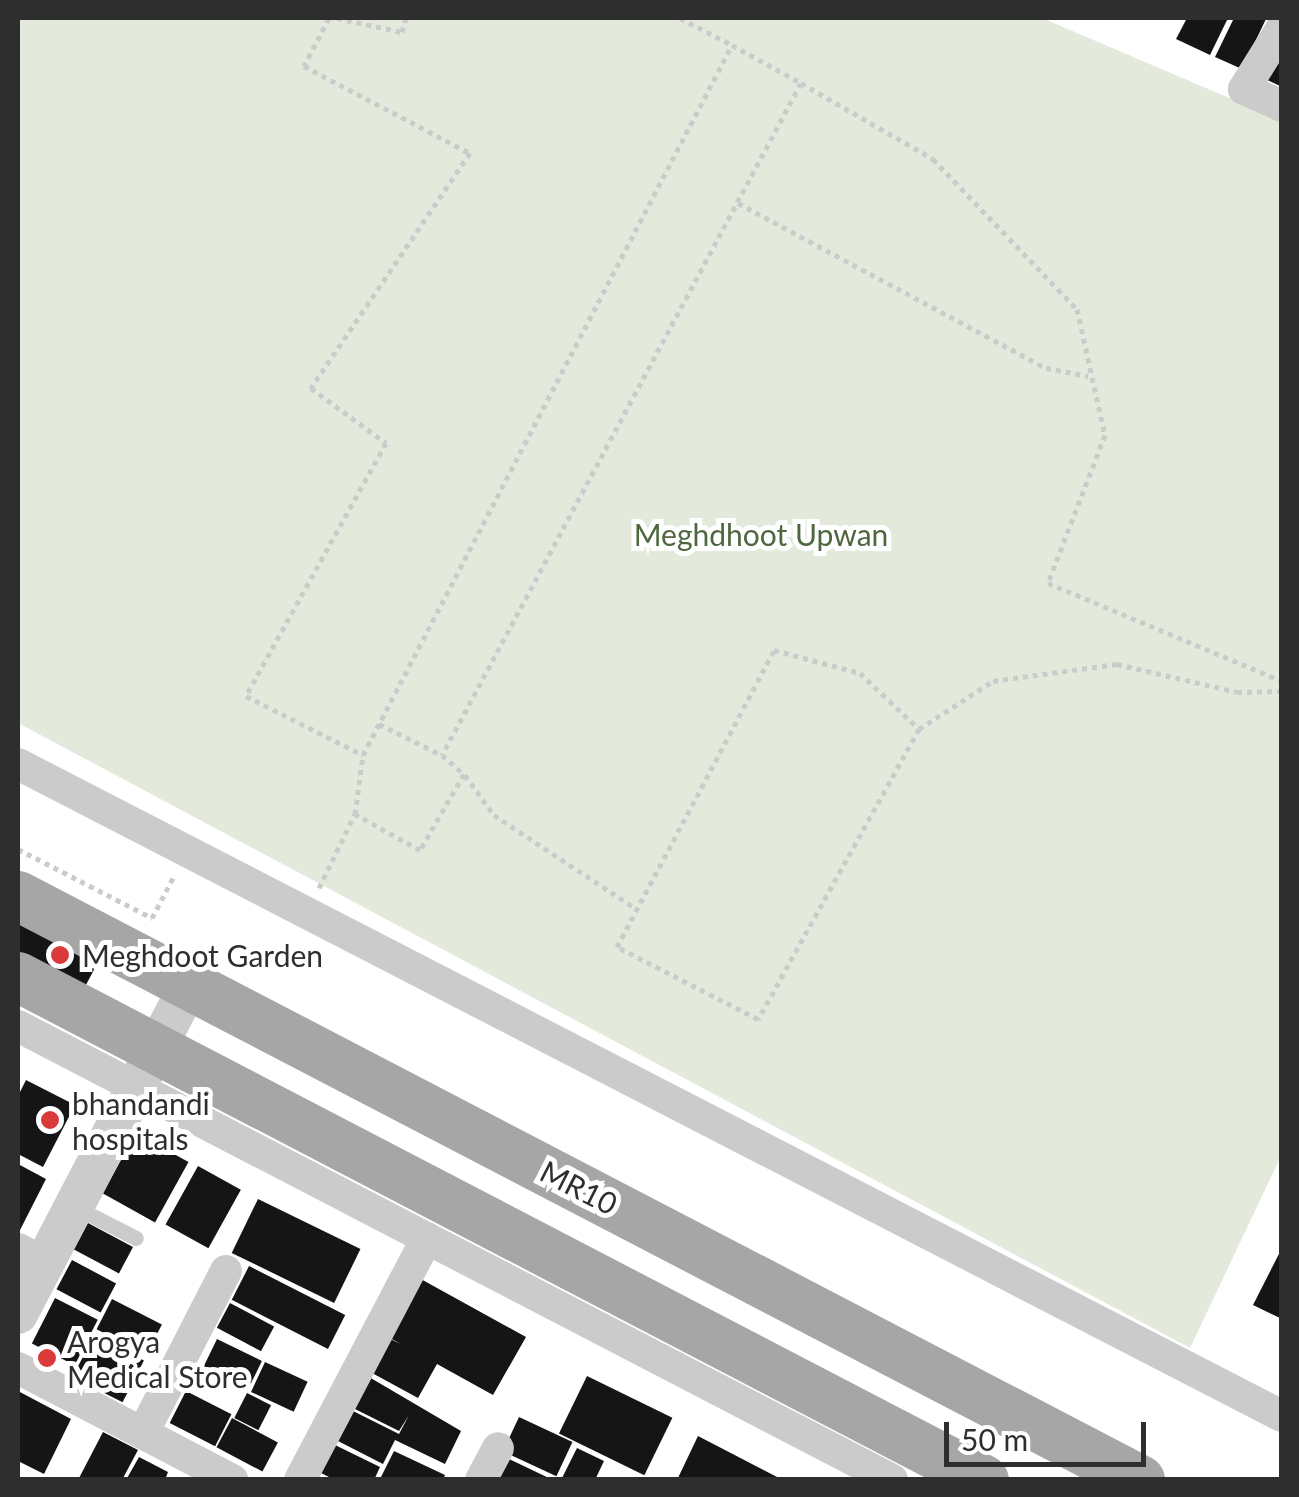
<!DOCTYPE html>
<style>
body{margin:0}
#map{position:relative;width:1299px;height:1497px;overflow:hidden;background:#fff;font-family:Lato,sans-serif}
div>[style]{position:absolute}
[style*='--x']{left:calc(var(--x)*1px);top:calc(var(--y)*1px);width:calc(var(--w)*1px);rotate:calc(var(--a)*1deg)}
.green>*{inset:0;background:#e3eadc}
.building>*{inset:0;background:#151515;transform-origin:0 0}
.path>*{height:5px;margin-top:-2.5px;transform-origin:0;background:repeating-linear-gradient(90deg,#cbcbcb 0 5px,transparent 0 10px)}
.service>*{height:15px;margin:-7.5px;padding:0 7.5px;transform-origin:7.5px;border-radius:7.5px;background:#cbcbcb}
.minor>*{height:32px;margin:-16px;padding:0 16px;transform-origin:16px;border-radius:16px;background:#cbcbcb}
.tertiary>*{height:40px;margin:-20px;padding:0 20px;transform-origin:20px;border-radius:20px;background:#cbcbcb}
.primary>*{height:50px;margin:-25px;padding:0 25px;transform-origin:25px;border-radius:25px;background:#a6a6a6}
.dots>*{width:28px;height:28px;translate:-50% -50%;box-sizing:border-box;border:5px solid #fff;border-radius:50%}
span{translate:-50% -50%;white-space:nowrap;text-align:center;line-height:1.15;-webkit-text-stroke:10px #fff;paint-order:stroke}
.park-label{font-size:30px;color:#4e673e}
.poi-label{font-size:30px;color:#2e2e2e}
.left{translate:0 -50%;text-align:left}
.street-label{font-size:30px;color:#2e2e2e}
.frame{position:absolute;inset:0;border:20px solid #2e2e2e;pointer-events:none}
.scale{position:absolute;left:944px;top:1422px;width:202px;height:45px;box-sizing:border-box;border:5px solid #2e2e2e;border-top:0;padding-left:12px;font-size:30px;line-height:35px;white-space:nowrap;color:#2e2e2e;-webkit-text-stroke:8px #fff;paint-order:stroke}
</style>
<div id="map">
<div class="green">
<i style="clip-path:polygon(18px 18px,1042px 18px,1281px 120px,1281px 1156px,1190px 1348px,18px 723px)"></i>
</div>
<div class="building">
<i style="clip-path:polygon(1187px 18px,1228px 18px,1210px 55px,1176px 39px)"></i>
<i style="clip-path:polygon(1234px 18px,1266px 19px,1242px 69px,1215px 57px)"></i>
<i style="clip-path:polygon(1282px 46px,1282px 87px,1265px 79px)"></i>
<i style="clip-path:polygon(18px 903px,105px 949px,70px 1015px,18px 988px)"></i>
<i style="clip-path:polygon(26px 1080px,75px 1105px,43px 1167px,18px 1154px,18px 1096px)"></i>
<i style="left:136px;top:1133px;width:60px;height:69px;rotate:29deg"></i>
<i style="clip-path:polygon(18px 1164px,46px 1179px,18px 1234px)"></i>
<i style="left:198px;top:1166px;width:49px;height:67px;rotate:29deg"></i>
<i style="left:258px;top:1199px;width:114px;height:60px;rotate:26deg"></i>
<i style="left:88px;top:1223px;width:51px;height:30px;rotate:28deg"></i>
<i style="clip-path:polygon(1282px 1248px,1282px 1319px,1253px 1305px)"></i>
<i style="left:72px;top:1260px;width:50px;height:33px;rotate:28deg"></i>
<i style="left:249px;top:1266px;width:108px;height:38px;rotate:27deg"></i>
<i style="clip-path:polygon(419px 1278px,526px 1337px,493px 1395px,437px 1364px,418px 1398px,372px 1373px,390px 1339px,401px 1344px,386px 1336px)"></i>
<i style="left:55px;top:1298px;width:48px;height:51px;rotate:27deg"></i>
<i style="left:112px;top:1299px;width:56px;height:34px;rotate:27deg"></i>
<i style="left:230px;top:1303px;width:50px;height:28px;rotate:28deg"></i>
<i style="left:94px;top:1335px;width:56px;height:47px;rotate:27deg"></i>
<i style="left:217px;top:1339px;width:50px;height:33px;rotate:26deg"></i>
<i style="left:265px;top:1362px;width:47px;height:33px;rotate:25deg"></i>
<i style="left:587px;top:1376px;width:95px;height:64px;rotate:26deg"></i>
<i style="clip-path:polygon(369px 1377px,461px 1431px,445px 1464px,395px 1440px,383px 1464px,336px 1440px,351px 1410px,399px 1434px,409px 1415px,399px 1431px,353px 1408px)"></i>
<i style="clip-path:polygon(18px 1391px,71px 1419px,44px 1474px,18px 1461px)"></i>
<i style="left:186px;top:1391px;width:51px;height:36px;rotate:27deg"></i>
<i style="left:247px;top:1393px;width:27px;height:28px;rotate:27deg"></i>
<i style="left:519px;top:1417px;width:59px;height:38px;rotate:25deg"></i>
<i style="left:232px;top:1418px;width:52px;height:33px;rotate:28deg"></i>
<i style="clip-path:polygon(103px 1432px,138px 1450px,122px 1480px,78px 1480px)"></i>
<i style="clip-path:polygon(698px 1436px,783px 1480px,677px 1480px)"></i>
<i style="clip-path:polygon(333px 1444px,380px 1467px,374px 1480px,335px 1480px,319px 1472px)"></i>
<i style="clip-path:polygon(577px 1448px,604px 1461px,595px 1480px,561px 1480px)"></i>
<i style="clip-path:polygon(394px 1451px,445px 1475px,443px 1480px,381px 1477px)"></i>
<i style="clip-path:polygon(503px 1456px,553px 1480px,491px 1480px)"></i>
<i style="clip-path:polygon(139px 1457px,168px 1472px,165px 1480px,126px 1480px)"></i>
</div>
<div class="path">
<i style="--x:329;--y:18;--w:54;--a:117.5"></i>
<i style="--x:304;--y:66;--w:187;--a:27.7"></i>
<i style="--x:470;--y:153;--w:284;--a:124.1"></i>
<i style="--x:311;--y:388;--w:93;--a:36.3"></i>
<i style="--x:386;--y:443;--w:289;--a:119"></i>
<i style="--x:246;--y:696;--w:131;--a:26.8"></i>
<i style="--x:337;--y:18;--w:66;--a:12.2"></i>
<i style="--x:402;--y:32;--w:15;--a:-74"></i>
<i style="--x:680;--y:18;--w:59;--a:27.4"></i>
<i style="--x:801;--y:83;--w:152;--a:29.9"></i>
<i style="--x:933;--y:159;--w:208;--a:46.2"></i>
<i style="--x:1077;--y:309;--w:129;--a:77.5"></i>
<i style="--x:1105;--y:435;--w:159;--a:111.1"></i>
<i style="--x:1048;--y:583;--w:254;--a:22.7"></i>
<i style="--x:738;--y:203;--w:349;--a:28.2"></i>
<i style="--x:1046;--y:368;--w:43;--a:10.8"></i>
<i style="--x:774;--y:650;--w:89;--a:15"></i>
<i style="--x:860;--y:673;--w:81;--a:43.5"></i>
<i style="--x:919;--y:729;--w:332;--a:119"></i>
<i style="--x:758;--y:1019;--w:158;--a:-152.9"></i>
<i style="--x:617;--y:947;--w:336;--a:-62.1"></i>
<i style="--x:379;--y:724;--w:70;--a:26.2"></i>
<i style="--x:919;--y:729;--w:88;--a:-33"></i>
<i style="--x:993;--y:681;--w:125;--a:-7.8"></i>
<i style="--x:1117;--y:664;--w:123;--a:13.1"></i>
<i style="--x:1237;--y:692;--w:45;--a:-1.3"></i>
<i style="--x:465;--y:775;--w:49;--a:54.1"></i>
<i style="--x:494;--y:815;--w:173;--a:33.4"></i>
<i style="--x:18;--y:849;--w:151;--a:27.2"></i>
<i style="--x:152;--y:918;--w:47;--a:-62.4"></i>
<i style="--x:319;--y:888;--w:82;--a:-64.1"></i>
<i style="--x:355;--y:814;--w:60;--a:-82.3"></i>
<i style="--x:363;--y:755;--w:800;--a:-62.54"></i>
<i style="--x:732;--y:45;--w:79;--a:28.8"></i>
<i style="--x:801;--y:83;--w:762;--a:118.11"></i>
<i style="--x:442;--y:755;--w:29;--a:41"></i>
<i style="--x:464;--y:774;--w:88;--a:120.1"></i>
<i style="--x:420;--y:850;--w:74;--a:-151"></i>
</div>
<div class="service">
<i style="--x:77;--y:1208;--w:66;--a:27"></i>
</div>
<div class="minor">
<i style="--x:1282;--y:28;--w:72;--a:121.9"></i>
<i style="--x:1244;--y:89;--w:42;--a:24.1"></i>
<i style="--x:18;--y:764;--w:1422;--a:27.29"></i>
<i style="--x:18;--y:1026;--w:985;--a:27.45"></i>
<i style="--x:18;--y:1249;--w:30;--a:28"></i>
<i style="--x:18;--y:1368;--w:242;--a:27.6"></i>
<i style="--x:143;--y:1433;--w:182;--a:-62.9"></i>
<i style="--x:300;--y:1480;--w:273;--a:-62.3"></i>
<i style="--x:481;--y:1480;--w:36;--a:-62"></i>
</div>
<div class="tertiary">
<i style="--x:18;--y:1314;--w:371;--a:-62.5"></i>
</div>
<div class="primary">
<i style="--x:18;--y:896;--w:1265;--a:27.5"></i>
<i style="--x:18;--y:977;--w:1089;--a:27.51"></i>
</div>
<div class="dots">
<i style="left:60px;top:955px;background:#db3a3a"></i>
<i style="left:50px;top:1120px;background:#db3a3a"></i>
<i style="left:47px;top:1358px;background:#db3a3a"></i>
</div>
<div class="park-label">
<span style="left:761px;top:534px">Meghdhoot Upwan</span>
</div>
<div class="poi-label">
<span class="left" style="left:82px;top:955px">Meghdoot Garden</span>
<span class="left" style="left:72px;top:1120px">bhandandi<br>hospitals</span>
<span class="left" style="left:67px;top:1358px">Arogya<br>Medical Store</span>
</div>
<div class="street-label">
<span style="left:579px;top:1187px;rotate:27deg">MR10</span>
</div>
<div class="frame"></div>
<div class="scale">50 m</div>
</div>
